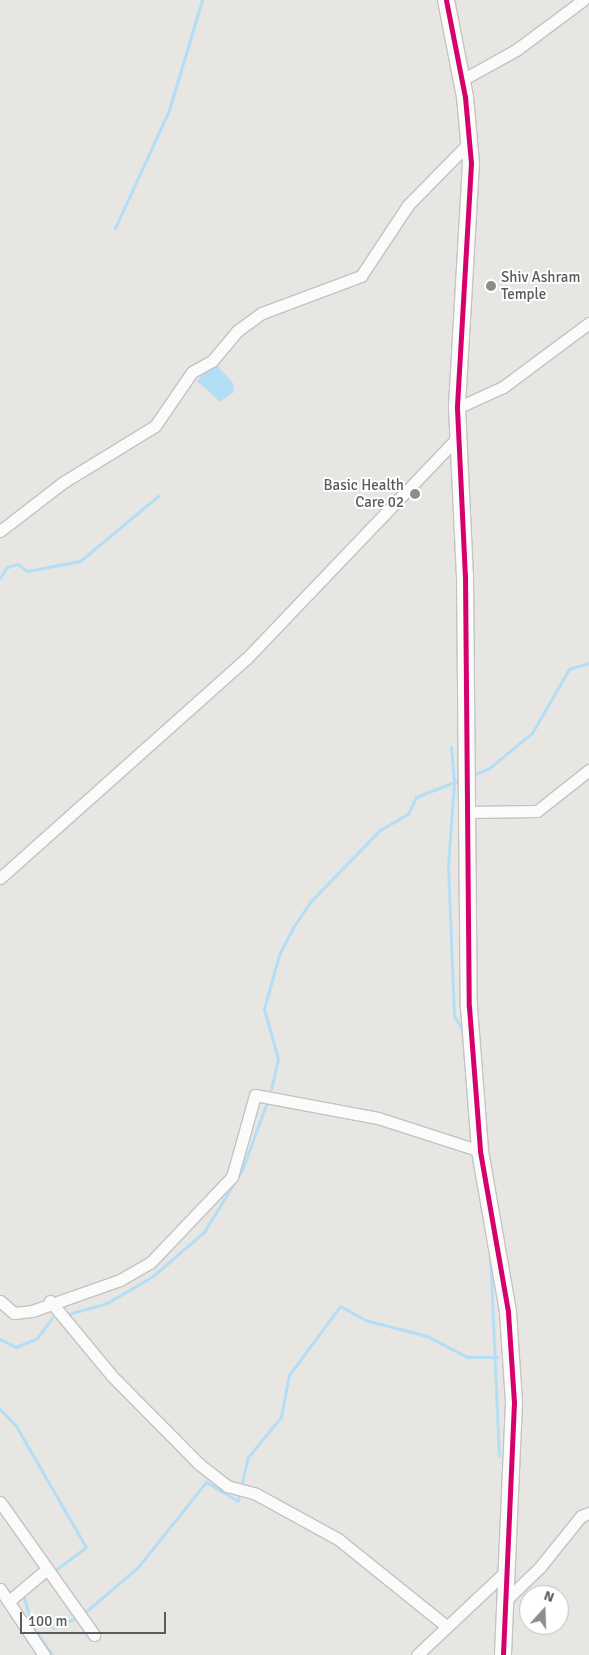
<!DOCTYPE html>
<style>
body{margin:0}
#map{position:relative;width:589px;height:1655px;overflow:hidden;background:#e8e6e2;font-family:Signika,sans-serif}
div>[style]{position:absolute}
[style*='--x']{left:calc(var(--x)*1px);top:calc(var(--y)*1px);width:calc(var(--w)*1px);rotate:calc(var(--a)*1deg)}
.water>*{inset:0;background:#b3def6}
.stream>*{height:3px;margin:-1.5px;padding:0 1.5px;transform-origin:1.5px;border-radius:1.5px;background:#b3def6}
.roads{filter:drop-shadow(1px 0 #c3c3c2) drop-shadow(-1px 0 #c3c3c2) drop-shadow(0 1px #c3c3c2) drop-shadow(0 -1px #c3c3c2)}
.street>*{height:11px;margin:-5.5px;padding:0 5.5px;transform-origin:5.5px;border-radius:5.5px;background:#fcfbfb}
.secondary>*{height:16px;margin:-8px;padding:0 8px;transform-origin:8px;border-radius:8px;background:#fcfbfb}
.cycleway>*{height:5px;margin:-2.5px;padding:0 2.5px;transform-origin:2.5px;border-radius:2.5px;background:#d6006c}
.dots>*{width:14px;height:14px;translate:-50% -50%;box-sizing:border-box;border:2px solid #fff;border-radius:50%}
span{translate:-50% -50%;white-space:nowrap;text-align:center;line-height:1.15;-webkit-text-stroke:4px #fff;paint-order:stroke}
.poi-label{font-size:15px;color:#585c60}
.left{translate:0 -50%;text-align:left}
.right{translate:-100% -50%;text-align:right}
.north{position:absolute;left:519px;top:1585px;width:50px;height:50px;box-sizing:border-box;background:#fff;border:1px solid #bcbebf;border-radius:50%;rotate:20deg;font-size:14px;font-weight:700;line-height:20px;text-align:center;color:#585c60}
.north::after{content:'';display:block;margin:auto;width:18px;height:22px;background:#8a8c8e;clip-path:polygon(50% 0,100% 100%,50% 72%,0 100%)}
.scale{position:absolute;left:20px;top:1612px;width:146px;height:22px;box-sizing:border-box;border:2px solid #585c60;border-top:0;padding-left:6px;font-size:15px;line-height:18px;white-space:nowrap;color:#585c60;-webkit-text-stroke:4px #fff;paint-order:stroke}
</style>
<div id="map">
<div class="water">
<i style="clip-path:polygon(214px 362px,233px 383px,234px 392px,220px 402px,197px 381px)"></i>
</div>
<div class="stream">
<i style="--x:115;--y:228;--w:130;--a:-65.4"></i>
<i style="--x:169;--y:110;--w:115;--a:-73.3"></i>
<i style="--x:0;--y:578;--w:13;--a:-58"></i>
<i style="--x:7;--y:567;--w:11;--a:-15"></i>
<i style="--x:18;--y:564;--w:11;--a:38"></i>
<i style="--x:27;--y:571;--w:54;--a:-10.7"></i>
<i style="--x:80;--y:561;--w:102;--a:-39.8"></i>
<i style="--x:451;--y:747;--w:36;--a:85"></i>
<i style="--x:454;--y:783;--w:82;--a:94.2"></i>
<i style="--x:448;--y:865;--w:151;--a:87.7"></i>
<i style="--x:454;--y:1016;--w:15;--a:58"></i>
<i style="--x:462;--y:1029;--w:65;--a:84.7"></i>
<i style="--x:472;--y:775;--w:17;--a:-21"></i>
<i style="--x:488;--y:769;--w:57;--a:-39.3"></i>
<i style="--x:532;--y:733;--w:74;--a:-60"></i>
<i style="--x:569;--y:669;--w:21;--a:-17"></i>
<i style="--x:271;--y:1089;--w:31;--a:-77"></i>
<i style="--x:278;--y:1059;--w:52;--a:-105.6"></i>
<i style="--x:264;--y:1009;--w:56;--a:-74.5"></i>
<i style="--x:279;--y:955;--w:29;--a:-63"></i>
<i style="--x:292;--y:929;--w:32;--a:-56"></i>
<i style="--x:310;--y:902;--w:100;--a:-45.8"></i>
<i style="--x:380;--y:830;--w:32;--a:-30"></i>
<i style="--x:408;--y:814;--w:19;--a:-65"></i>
<i style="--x:416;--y:797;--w:44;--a:-21.3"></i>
<i style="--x:490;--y:1252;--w:204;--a:87.5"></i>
<i style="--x:65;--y:1315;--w:44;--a:-15.9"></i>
<i style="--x:107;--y:1303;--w:53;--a:-30.4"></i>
<i style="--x:153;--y:1276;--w:67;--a:-40.8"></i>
<i style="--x:204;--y:1232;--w:73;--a:-58.5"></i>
<i style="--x:242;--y:1170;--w:72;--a:-69.8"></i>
<i style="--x:0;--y:1339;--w:18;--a:27"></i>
<i style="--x:16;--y:1347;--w:23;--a:-23"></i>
<i style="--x:37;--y:1338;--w:25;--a:-53"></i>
<i style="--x:0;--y:1409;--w:23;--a:47"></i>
<i style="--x:16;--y:1426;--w:140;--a:60"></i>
<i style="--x:86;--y:1547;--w:63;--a:142.8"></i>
<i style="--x:241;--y:1487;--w:31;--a:-77"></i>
<i style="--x:248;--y:1457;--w:52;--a:-50.5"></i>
<i style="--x:281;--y:1417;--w:43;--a:-79.2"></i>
<i style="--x:289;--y:1375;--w:86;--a:-53.5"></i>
<i style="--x:340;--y:1306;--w:29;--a:29"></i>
<i style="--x:365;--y:1320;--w:64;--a:14.5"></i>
<i style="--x:427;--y:1336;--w:45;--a:27.7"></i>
<i style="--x:467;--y:1357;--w:30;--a:0"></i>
<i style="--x:23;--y:1594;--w:33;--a:74"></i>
<i style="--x:32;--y:1626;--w:35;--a:55"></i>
<i style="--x:83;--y:1614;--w:72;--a:-40.5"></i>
<i style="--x:138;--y:1567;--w:109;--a:-51.3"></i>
<i style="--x:206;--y:1482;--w:37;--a:31"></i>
<i style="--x:238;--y:1501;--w:6;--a:-81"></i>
<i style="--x:53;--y:1628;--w:27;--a:-24"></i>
</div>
<div class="roads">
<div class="street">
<i style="--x:462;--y:80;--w:62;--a:-29.1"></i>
<i style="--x:516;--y:50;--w:84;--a:-36.7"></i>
<i style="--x:457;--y:408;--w:51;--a:-24.5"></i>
<i style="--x:503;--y:387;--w:107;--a:-36.7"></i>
<i style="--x:0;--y:531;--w:78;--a:-37.7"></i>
<i style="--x:62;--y:483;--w:109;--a:-31.5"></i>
<i style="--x:155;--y:426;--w:65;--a:-55.6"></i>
<i style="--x:192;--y:372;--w:23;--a:-29"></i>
<i style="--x:212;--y:361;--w:39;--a:-50"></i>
<i style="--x:237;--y:331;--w:31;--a:-36"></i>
<i style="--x:262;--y:313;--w:106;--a:-20.5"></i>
<i style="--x:361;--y:276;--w:85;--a:-56.5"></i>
<i style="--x:408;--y:205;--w:87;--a:-45.5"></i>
<i style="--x:468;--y:812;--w:69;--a:-0.8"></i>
<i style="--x:537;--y:811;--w:66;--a:-38.3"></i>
<i style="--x:0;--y:878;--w:329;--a:-41.7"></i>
<i style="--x:246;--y:659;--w:307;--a:-46.3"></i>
<i style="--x:0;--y:1301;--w:18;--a:41"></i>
<i style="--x:14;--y:1313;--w:18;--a:-6"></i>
<i style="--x:32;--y:1311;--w:93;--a:-19.4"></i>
<i style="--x:120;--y:1280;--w:34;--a:-30"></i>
<i style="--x:150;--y:1263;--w:119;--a:-46.4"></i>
<i style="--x:232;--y:1177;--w:85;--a:-74.3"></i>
<i style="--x:255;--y:1095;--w:125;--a:10.6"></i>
<i style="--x:378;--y:1118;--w:107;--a:17.9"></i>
<i style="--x:50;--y:1301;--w:97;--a:50.4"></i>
<i style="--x:112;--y:1376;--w:124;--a:45.3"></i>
<i style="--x:199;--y:1464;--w:36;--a:38"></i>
<i style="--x:227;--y:1486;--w:30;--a:15"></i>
<i style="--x:256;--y:1494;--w:94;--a:28.8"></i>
<i style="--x:338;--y:1539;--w:137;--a:38.8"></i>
<i style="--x:0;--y:1502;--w:163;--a:54.7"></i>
<i style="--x:0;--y:1589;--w:79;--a:56.3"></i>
<i style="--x:9;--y:1601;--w:50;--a:-40.1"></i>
<i style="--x:504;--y:1602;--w:50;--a:-44.2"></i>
<i style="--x:540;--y:1567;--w:65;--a:-51.2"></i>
<i style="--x:581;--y:1516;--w:9;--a:-21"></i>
<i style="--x:417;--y:1655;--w:120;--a:-43.3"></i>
</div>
<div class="secondary">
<i style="--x:446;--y:0;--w:99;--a:78.9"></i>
<i style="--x:465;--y:97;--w:66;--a:84.8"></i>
<i style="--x:471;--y:163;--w:245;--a:93.3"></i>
<i style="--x:457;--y:408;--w:167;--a:87.3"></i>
<i style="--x:465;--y:575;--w:432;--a:89.5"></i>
<i style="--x:469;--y:1007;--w:144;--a:85.6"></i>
<i style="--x:480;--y:1151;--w:163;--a:80.1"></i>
<i style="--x:508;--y:1312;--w:90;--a:86.2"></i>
<i style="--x:514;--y:1402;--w:253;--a:92.5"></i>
</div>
</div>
<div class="cycleway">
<i style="--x:446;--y:0;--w:99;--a:78.9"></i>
<i style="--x:465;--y:97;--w:66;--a:84.8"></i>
<i style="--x:471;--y:163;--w:245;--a:93.3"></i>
<i style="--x:457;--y:408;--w:167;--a:87.3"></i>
<i style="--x:465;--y:575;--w:432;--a:89.5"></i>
<i style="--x:469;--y:1007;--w:144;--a:85.6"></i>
<i style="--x:480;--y:1151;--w:163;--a:80.1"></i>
<i style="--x:508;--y:1312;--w:90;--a:86.2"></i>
<i style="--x:514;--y:1402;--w:253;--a:92.5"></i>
</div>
<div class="dots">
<i style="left:491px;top:286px;background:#8a8c8e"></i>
<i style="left:415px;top:494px;background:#8a8c8e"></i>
</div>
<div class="poi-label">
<span class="left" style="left:501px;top:286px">Shiv Ashram<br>Temple</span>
<span class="right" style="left:404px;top:494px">Basic Health<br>Care 02</span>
</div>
<div class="north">N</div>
<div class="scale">100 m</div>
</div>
